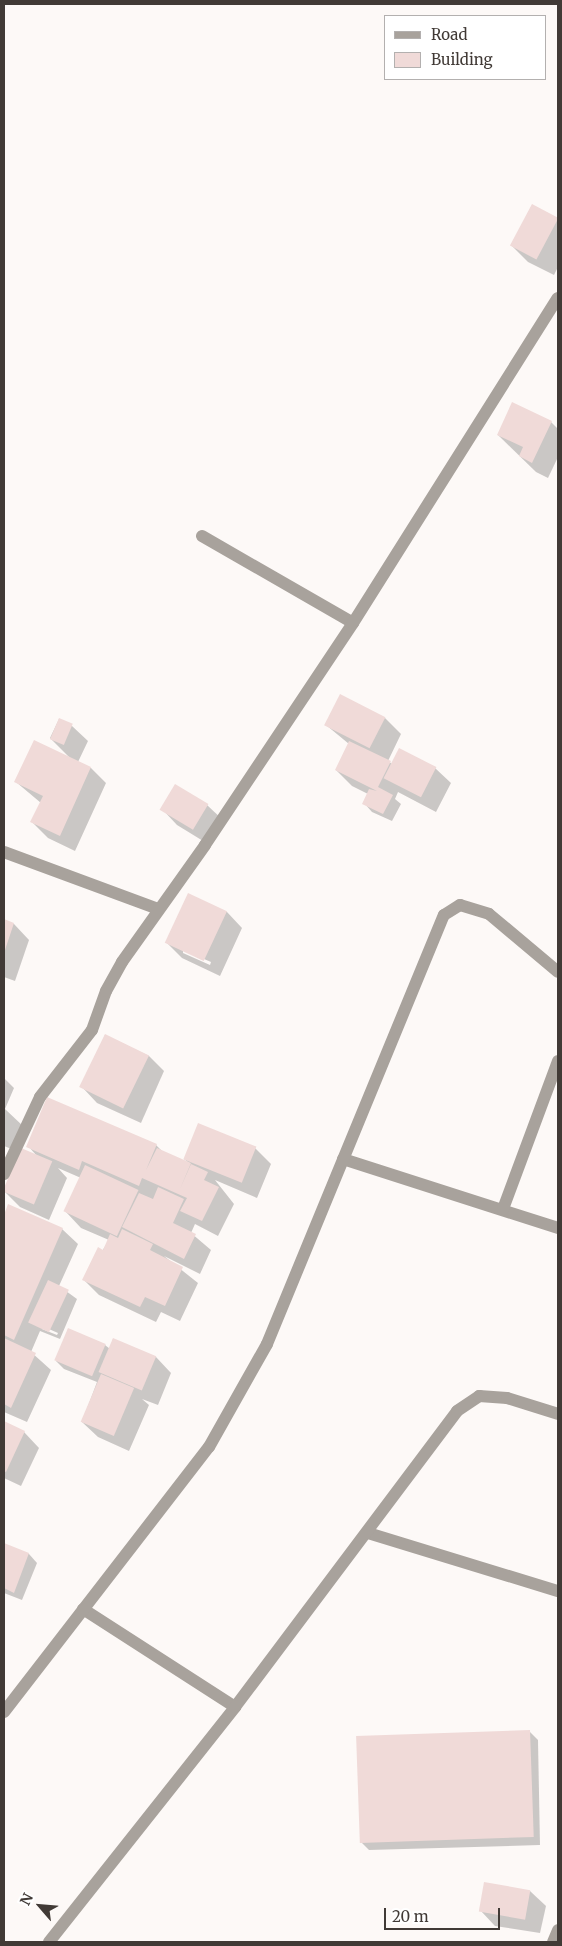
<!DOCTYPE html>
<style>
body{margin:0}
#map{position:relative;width:562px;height:1946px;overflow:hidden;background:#fdf9f7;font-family:Merriweather,serif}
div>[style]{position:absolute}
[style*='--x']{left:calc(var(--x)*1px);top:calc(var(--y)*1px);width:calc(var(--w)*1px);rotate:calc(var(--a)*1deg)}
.shadow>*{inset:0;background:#0003}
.building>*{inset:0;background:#f0dad8;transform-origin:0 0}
.minor>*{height:12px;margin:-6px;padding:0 6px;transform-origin:6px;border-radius:6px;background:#a8a29c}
span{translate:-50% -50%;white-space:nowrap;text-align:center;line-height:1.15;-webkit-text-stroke:4px #fff;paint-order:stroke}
.frame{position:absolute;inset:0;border:5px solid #413a36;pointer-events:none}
.legend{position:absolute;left:384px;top:15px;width:162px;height:65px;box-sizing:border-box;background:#fff;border:1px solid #b3b0af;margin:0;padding:6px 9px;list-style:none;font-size:15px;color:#413a36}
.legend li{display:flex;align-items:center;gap:10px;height:25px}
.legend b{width:25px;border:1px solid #b3b0af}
.north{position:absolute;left:15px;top:1881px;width:50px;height:50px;-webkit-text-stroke:4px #fff;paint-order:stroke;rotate:297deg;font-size:14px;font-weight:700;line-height:20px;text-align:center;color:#413a36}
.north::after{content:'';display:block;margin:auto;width:18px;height:22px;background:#413a36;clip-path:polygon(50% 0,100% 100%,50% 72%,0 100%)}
.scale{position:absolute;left:384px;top:1908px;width:116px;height:22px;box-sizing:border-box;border:2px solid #413a36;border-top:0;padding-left:6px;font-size:15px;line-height:18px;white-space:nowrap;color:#413a36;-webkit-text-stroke:4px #fff;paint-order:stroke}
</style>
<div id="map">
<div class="shadow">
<i style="clip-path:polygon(533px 206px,558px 219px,558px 267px,554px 275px,528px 262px,512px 246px)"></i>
<i style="clip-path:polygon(513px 404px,551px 422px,558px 429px,558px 457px,548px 478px,536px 472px,498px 435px)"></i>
<i style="clip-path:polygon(340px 696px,385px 718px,401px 734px,388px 761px,392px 764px,435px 768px,451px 783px,436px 812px,398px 792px,395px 799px,401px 804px,392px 821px,372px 812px,364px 803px,368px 794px,352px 786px,336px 770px,349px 744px,326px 725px)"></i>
<i style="clip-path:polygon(59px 719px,72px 726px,88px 741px,78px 762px,91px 768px,106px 783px,75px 851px,48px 838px,32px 822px,41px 803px,16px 782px,69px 757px,50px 738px)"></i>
<i style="clip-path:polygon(207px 805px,223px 820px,208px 844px,177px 825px,162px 809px)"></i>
<i style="clip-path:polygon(evenodd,188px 895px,227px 912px,242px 928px,220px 976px,182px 958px,166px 942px,188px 895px,183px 950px,211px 962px,210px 965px,183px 953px,183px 950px)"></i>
<i style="clip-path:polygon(4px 921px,14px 924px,29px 940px,15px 981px,4px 977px)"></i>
<i style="clip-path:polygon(105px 1035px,149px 1056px,164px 1071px,141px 1123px,97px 1103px,82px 1087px)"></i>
<i style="clip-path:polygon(4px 1078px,14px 1088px,5px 1109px,23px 1126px,14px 1150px,4px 1146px)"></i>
<i style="clip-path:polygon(156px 1145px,163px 1152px,190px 1164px,184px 1159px,255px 1148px,271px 1164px,257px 1198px,215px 1180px,234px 1204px,218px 1236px,195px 1224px,191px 1233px,211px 1250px,200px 1274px,164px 1256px,198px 1283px,180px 1321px,161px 1312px,156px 1322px,99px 1295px,84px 1280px,109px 1240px,81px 1228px,66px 1212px,81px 1178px,58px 1168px,67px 1178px,49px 1220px,20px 1207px,4px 1191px,22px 1149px,37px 1156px,28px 1146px)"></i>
<i style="clip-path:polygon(evenodd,9px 1206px,62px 1229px,78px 1244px,59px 1286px,77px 1299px,60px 1339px,40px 1331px,31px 1352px,51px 1370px,27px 1422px,4px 1412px,4px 1218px,9px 1206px,42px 1326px,58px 1333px,57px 1335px,42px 1329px,42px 1326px)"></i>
<i style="clip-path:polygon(113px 1339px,156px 1357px,171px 1373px,158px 1405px,142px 1399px,149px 1405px,129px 1451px,98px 1437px,82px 1422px,97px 1382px,64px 1369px,56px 1361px,105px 1345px,110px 1349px)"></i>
<i style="clip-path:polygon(4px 1423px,24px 1432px,39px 1448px,21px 1486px,4px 1478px)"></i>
<i style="clip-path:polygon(4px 1544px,29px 1554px,37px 1563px,22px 1600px,4px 1593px)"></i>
<i style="clip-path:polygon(530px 1732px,538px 1740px,540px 1845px,369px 1850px,361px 1842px)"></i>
<i style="clip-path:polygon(530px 1891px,546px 1906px,540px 1933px,495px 1926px,480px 1910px)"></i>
</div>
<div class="building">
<i style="left:532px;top:204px;width:30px;height:47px;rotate:28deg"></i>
<i style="clip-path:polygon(512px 402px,552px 421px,532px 463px,519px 456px,523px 447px,497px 435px)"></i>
<i style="left:340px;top:694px;width:51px;height:35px;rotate:27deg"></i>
<i style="left:59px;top:718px;width:15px;height:23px;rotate:23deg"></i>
<i style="clip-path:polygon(34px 740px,91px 767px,60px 836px,30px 822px,43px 796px,14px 782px)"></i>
<i style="clip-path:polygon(349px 741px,391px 761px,378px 787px,393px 795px,383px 814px,362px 804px,369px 789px,377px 791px,335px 770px)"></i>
<i style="left:399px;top:748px;width:42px;height:34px;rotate:27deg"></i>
<i style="left:175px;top:784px;width:39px;height:30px;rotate:31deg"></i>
<i style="left:188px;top:893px;width:43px;height:55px;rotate:25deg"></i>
<i style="clip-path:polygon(4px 919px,14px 923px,4px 953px)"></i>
<i style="left:105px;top:1034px;width:49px;height:59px;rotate:26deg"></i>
<i style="clip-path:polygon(47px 1097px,157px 1144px,146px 1170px,157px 1148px,191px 1163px,180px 1189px,191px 1164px,208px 1172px,204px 1180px,219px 1187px,202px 1221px,180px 1211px,187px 1198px,142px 1178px,139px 1186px,82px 1161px,79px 1170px,26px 1147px)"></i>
<i style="left:198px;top:1123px;width:63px;height:39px;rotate:22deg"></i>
<i style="left:21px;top:1148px;width:34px;height:47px;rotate:23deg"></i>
<i style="left:85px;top:1165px;width:59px;height:51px;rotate:25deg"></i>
<i style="clip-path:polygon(158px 1187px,184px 1199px,173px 1223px,196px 1234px,184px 1259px,122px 1227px,139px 1193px,153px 1199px)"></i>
<i style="clip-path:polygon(8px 1204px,63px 1228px,14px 1340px,4px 1335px,4px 1215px)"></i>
<i style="clip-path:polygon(122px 1229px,153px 1244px,150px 1250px,183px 1267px,165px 1306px,145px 1297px,140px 1307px,82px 1280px,98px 1247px,103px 1250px,110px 1234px,118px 1238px)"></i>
<i style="left:48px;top:1280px;width:23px;height:47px;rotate:25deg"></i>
<i style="left:68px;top:1328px;width:41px;height:35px;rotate:23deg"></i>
<i style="clip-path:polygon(4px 1338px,36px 1353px,11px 1408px,4px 1404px)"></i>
<i style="left:113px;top:1338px;width:47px;height:37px;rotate:23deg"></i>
<i style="left:101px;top:1374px;width:36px;height:52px;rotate:23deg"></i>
<i style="clip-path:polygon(4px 1421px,25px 1431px,6px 1472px,4px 1471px)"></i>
<i style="clip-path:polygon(4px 1543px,29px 1553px,14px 1593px,4px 1588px)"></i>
<i style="left:530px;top:1730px;width:107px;height:174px;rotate:88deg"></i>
<i style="left:484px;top:1882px;width:47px;height:30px;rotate:10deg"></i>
</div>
<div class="minor">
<i style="--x:202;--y:536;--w:174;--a:29.9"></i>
<i style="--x:4;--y:852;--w:164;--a:20.3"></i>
<i style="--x:343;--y:1159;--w:226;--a:17.8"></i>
<i style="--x:4;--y:1174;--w:85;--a:-64.9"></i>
<i style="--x:40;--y:1097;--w:85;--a:-52.2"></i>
<i style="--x:92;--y:1030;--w:41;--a:-70.3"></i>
<i style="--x:106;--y:991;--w:33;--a:-61"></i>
<i style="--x:122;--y:962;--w:143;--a:-54.6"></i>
<i style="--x:205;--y:845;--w:267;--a:-56.3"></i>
<i style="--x:353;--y:623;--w:384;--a:-57.8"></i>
<i style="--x:503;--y:1209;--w:158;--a:-69.6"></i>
<i style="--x:368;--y:1533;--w:199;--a:17"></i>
<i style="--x:83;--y:1609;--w:181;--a:32.8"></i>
<i style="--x:4;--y:1712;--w:335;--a:-52.3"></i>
<i style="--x:209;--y:1447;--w:118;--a:-60.6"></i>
<i style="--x:267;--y:1344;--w:464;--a:-67.6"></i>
<i style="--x:444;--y:915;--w:19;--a:-32"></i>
<i style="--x:460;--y:905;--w:30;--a:17"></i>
<i style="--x:489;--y:914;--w:90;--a:40"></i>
<i style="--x:49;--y:1942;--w:300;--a:-51.6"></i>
<i style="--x:235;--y:1707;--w:370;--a:-53.1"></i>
<i style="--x:457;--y:1411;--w:27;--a:-34"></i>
<i style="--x:479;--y:1396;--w:28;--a:4"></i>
<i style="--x:507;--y:1398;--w:53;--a:17.4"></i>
<i style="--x:553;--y:1942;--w:13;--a:-67"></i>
</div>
<div class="frame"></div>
<ul class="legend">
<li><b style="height:6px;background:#a8a29c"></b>Road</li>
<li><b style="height:14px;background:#f0dad8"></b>Building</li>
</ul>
<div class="north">N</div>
<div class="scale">20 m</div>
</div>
